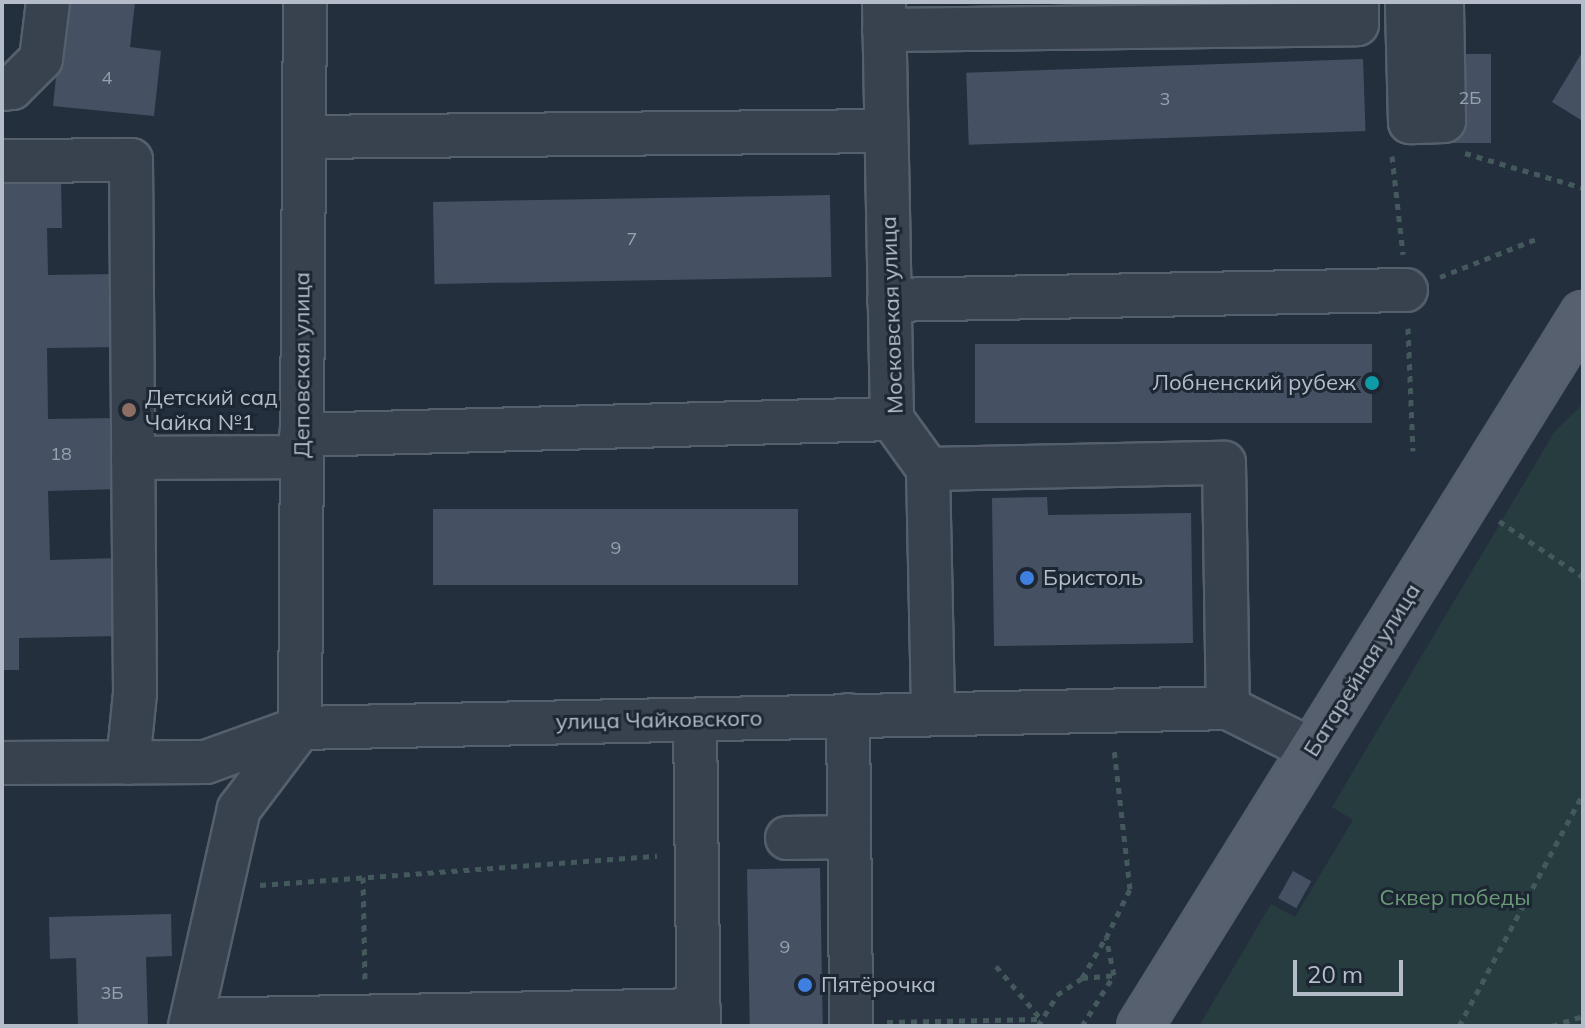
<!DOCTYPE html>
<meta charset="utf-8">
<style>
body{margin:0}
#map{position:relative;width:1585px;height:1028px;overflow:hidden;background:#242f3e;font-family:Mulish,sans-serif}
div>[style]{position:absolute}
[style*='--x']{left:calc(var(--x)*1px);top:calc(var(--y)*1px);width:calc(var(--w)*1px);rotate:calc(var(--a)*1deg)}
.green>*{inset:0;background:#263c3f}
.building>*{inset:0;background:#455162;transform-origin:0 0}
.path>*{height:5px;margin-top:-2.5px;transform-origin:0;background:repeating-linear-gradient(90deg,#44595c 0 6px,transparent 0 12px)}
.roads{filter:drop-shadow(2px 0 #565f6c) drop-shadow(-2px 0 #565f6c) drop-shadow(0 2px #565f6c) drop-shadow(0 -2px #565f6c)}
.minor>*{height:42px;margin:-21px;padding:0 21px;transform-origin:21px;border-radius:21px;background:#38414e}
.major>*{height:44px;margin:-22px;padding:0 22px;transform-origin:22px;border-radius:22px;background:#56606e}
.dots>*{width:22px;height:22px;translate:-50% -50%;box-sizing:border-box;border:4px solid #1d2633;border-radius:50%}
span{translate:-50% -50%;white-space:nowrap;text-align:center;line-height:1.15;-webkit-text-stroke:6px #1d2633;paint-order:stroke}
.number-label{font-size:18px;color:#98a1af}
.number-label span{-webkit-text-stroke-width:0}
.street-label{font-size:22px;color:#b4bcc9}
.poi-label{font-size:22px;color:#b4bcc9}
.right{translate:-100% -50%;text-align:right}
.left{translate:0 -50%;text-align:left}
.park-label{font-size:22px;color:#6b9a76}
.frame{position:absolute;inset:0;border:4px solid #b4bcc9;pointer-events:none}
.scale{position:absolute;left:1293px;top:960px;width:110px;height:36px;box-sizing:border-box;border:4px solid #b4bcc9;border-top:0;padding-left:10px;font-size:24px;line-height:28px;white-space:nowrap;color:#b4bcc9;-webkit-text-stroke:6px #1d2633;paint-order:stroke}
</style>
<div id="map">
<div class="green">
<i style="clip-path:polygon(1583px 404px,1583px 1026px,1199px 1026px,1271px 904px,1295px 917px,1353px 820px,1332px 807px,1555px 431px)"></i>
</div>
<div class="building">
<i style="clip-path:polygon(64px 2px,135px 2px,130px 47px,161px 51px,154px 116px,53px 106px)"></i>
<i style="clip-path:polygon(1583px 51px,1583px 117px,1581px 120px,1552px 102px)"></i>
<i style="left:1448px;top:54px;width:43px;height:89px"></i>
<i style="left:1363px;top:59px;width:72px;height:397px;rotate:88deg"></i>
<i style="clip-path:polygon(61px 180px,62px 228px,47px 228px,48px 275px,117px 274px,119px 347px,47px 348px,48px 419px,119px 418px,120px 489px,48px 491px,50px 560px,119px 558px,120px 636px,19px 638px,19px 670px,2px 670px,2px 182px)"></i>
<i style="left:830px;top:195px;width:82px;height:397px;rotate:89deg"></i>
<i style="left:1372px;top:344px;width:79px;height:397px;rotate:90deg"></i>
<i style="clip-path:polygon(1047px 497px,1048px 515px,1191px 513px,1193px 643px,994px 646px,992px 498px)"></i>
<i style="left:798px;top:509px;width:76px;height:365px;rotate:90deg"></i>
<i style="left:820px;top:868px;width:158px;height:73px;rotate:89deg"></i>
<i style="left:1293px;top:871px;width:21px;height:31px;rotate:29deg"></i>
<i style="clip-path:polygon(171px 914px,172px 956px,146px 957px,148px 1026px,78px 1026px,76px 958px,50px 959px,49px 917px)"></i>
</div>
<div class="path">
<i style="--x:1465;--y:153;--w:123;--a:16.5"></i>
<i style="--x:1392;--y:156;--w:99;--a:83.6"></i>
<i style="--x:1440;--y:277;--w:103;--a:-21.6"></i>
<i style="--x:1408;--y:328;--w:123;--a:87.7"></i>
<i style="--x:1499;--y:521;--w:101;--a:33.7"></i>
<i style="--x:363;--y:877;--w:103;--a:88.9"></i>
<i style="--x:260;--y:885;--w:398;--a:-4.2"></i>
<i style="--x:996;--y:966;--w:70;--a:49.7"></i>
<i style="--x:1082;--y:978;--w:45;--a:-59.5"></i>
<i style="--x:887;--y:1022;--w:155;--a:-1.1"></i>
<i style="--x:1038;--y:1026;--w:36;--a:-58"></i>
<i style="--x:1057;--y:995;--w:30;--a:-34"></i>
<i style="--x:1082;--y:978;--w:32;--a:-5"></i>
<i style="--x:1082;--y:1026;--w:60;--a:-57.9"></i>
<i style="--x:1114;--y:975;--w:38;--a:-102"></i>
<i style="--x:1106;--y:938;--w:55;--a:-63.9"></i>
<i style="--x:1130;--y:889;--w:142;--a:-96.5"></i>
<i style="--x:1459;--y:1026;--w:263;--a:-61.9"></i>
<i style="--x:1552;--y:1026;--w:33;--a:-18"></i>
</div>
<div class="roads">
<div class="minor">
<i style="--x:884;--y:2;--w:417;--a:88.9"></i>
<i style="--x:892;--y:419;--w:62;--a:54.2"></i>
<i style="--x:928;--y:469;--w:245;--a:88.8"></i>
<i style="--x:1442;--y:5;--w:116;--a:89"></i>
<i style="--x:1444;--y:121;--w:34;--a:178"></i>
<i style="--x:1410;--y:122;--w:116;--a:-91.5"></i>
<i style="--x:1407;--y:6;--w:35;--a:-2"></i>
<i style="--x:884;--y:30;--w:473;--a:-0.7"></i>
<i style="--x:1357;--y:24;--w:22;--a:-90"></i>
<i style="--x:2;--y:89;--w:10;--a:-6"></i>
<i style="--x:12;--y:88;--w:41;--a:-45"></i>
<i style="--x:41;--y:59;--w:57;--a:-83"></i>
<i style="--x:304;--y:137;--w:581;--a:-0.59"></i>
<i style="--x:2;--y:161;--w:129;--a:-0.4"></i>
<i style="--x:131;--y:160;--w:533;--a:89.57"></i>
<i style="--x:135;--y:693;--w:70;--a:95.7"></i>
<i style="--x:889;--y:300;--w:517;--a:-1.11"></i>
<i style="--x:301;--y:435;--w:591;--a:-1.55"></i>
<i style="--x:133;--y:458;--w:168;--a:-0.3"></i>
<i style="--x:928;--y:469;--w:296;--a:-1.2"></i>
<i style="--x:1224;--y:463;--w:245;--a:89.1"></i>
<i style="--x:848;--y:715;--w:311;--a:89.4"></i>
<i style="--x:695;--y:720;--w:306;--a:89.3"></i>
<i style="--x:2;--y:763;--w:204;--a:-0.3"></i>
<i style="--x:206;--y:762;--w:100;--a:-19.9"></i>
<i style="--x:300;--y:728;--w:928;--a:-1.23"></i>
<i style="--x:1228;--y:708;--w:94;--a:26.6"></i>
<i style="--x:787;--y:838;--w:61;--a:-0.9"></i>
<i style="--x:194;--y:1020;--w:505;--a:-1.13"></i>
<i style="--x:190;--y:1026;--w:222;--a:-77.3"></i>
<i style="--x:239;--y:809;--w:101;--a:-53"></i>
<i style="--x:300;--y:728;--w:726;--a:-89.61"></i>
</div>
<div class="major">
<i style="--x:1140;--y:1026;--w:839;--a:-58.11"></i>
</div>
</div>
<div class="dots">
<i style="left:1372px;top:383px;background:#0f9aa8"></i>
<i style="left:129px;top:410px;background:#8d6e63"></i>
<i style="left:1027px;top:578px;background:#3f7fe0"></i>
<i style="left:805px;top:985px;background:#3f7fe0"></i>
</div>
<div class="number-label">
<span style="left:107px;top:78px">4</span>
<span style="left:1470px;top:98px">2Б</span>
<span style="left:1165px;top:99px">3</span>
<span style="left:632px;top:239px">7</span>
<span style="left:61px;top:454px">18</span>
<span style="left:616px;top:548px">9</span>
<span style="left:785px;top:947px">9</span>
<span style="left:112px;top:993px">3Б</span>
</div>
<div class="street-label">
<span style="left:892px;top:315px;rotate:-92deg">Московская улица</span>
<span style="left:302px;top:365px;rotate:-90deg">Деповская улица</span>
<span style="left:1362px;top:670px;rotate:-58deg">Батарейная улица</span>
<span style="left:659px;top:720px;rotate:-1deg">улица Чайковского</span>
</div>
<div class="poi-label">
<span class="right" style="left:1356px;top:383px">Лобненский рубеж</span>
<span class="left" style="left:145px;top:410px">Детский сад<br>Чайка №1</span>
<span class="left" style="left:1043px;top:578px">Бристоль</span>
<span class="left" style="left:821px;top:985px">Пятёрочка</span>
</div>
<div class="park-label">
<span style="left:1455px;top:898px">Сквер победы</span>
</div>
<div class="frame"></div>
<div class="scale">20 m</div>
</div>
